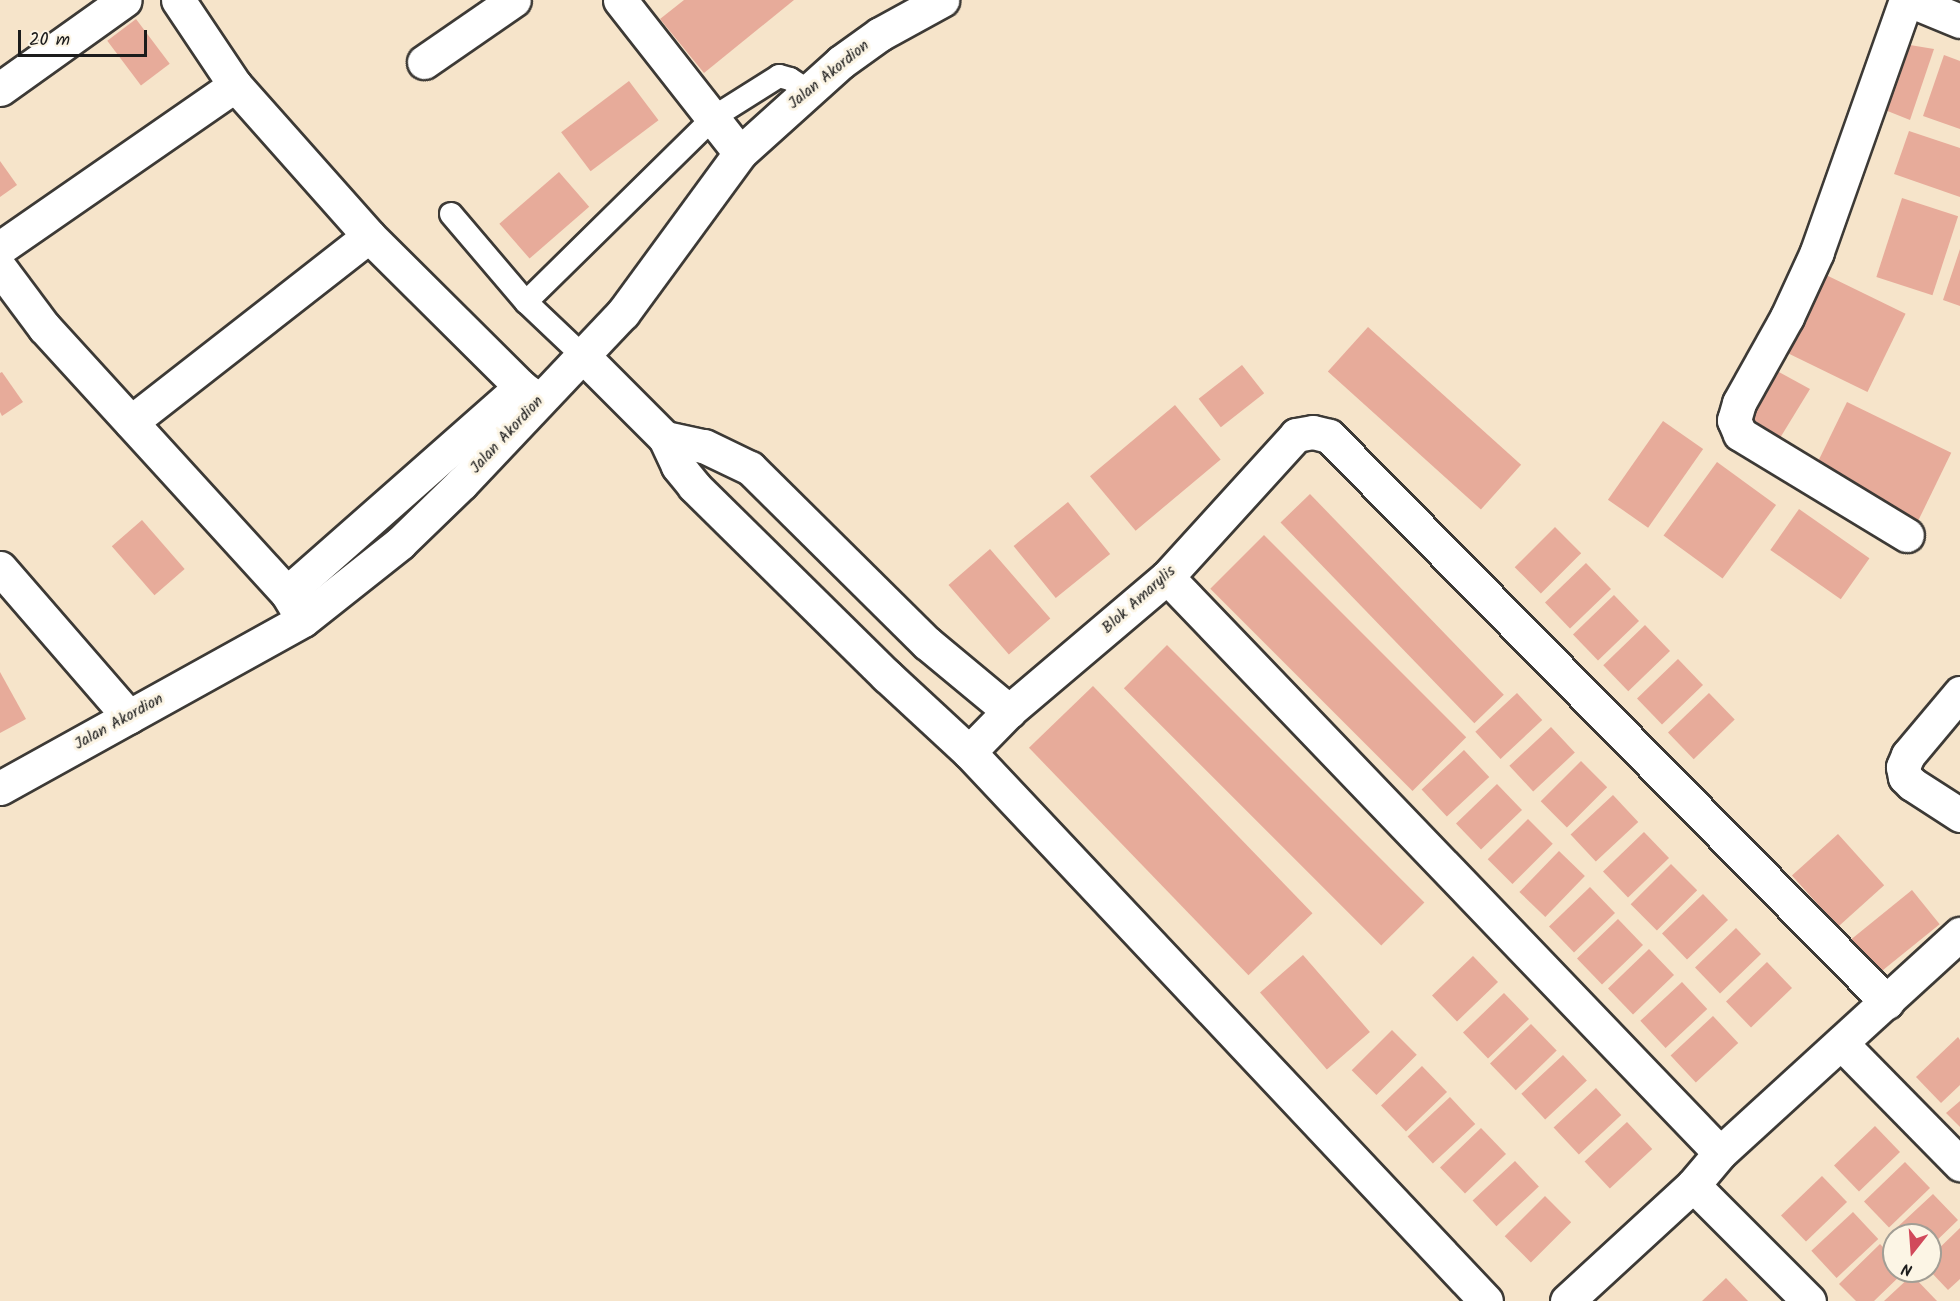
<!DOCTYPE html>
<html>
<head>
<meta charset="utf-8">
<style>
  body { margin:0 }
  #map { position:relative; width:1960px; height:1301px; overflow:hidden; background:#f6e4ca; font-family:Kalam,sans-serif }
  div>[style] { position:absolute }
  .building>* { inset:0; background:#e7ab9a; transform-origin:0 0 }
  .roads { filter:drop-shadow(2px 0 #3d3a36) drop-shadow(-2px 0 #3d3a36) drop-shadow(0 2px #3d3a36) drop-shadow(0 -2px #3d3a36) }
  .service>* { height:22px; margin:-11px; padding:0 11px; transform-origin:11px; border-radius:11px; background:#fff }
  .minor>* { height:33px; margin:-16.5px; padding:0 16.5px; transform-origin:16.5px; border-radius:16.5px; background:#fff }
  .tertiary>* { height:33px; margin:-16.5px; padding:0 16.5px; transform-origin:16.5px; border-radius:16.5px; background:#fff }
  span { translate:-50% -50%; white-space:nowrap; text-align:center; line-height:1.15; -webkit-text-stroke:6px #fcf5e5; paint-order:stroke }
  .street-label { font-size:16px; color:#1c1c1c }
  .north { position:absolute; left:1882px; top:1223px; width:60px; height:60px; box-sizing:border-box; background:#fcf5e5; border:2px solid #a29e95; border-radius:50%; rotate:197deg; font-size:16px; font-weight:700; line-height:24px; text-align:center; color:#1c1c1c }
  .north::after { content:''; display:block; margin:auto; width:21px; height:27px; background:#d1495b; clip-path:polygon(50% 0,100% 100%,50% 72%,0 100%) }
  .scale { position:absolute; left:18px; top:30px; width:129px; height:27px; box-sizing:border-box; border:3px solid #1c1c1c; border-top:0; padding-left:8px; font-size:18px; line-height:21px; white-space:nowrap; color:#1c1c1c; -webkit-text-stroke:4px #fcf5e5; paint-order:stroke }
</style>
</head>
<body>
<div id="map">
  <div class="building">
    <div style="clip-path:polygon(684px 0,794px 0,704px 73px,660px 19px)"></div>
    <div style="left:136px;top:19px;width:56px;height:36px;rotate:53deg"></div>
    <div style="clip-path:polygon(1898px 43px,1934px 49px,1910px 120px,1880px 108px)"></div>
    <div style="clip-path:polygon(1944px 55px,1960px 61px,1960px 129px,1923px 116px)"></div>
    <div style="left:629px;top:81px;width:49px;height:85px;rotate:53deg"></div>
    <div style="clip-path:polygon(1909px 131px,1960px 148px,1960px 197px,1894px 174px)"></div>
    <div style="clip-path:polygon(0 161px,17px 185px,0 197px)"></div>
    <div style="left:559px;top:172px;width:46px;height:79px;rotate:49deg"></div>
    <div style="left:1902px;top:198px;width:59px;height:83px;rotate:18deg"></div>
    <div style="clip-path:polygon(1960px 249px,1960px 306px,1943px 300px)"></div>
    <div style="left:1822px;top:273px;width:93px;height:87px;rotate:26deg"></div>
    <div style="left:1368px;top:327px;width:206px;height:60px;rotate:42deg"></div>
    <div style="left:1242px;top:365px;width:36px;height:55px;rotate:52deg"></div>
    <div style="clip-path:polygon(1766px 365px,1810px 389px,1780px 438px,1741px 411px)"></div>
    <div style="clip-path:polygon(2px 372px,23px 402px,2px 416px,0 412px,0 373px)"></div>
    <div style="left:1847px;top:402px;width:116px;height:80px;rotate:26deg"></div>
    <div style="left:1175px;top:405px;width:71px;height:111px;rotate:50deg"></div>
    <div style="left:1663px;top:421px;width:49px;height:96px;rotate:35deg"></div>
    <div style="left:1717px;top:462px;width:73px;height:91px;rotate:36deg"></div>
    <div style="left:1310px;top:494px;width:279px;height:41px;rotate:46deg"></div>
    <div style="left:1068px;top:502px;width:67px;height:70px;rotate:51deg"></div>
    <div style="left:1799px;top:509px;width:86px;height:50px;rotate:35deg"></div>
    <div style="left:142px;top:520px;width:65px;height:40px;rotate:49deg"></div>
    <div style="left:1555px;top:527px;width:37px;height:57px;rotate:45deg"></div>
    <div style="left:1264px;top:535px;width:286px;height:76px;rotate:45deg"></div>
    <div style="left:990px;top:549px;width:92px;height:55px;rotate:49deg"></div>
    <div style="left:1586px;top:563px;width:36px;height:57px;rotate:46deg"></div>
    <div style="left:1614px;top:595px;width:36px;height:57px;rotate:46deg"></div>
    <div style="left:1645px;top:625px;width:36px;height:58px;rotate:46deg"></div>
    <div style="left:1167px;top:645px;width:364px;height:61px;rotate:45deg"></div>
    <div style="left:1678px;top:659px;width:36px;height:57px;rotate:46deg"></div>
    <div style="clip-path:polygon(0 672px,26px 719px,0 733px)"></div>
    <div style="left:1093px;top:686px;width:316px;height:89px;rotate:46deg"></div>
    <div style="left:1517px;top:693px;width:37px;height:57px;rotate:47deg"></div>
    <div style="left:1709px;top:693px;width:37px;height:57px;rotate:46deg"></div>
    <div style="left:1551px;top:727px;width:35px;height:57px;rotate:47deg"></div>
    <div style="left:1464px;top:750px;width:37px;height:58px;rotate:47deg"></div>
    <div style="left:1581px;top:761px;width:37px;height:57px;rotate:45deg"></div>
    <div style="left:1497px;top:784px;width:36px;height:57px;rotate:46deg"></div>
    <div style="left:1613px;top:795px;width:37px;height:58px;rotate:47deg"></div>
    <div style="left:1528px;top:819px;width:35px;height:57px;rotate:45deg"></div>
    <div style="left:1644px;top:832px;width:36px;height:57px;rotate:46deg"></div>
    <div style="left:1838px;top:834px;width:69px;height:62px;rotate:48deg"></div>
    <div style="left:1559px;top:851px;width:36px;height:57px;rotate:44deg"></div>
    <div style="left:1671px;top:864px;width:37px;height:57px;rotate:45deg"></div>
    <div style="left:1590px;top:887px;width:36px;height:57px;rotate:46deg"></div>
    <div style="left:1912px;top:890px;width:44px;height:92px;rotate:51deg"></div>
    <div style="left:1703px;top:894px;width:36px;height:57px;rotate:46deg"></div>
    <div style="left:1618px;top:919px;width:36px;height:57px;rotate:46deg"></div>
    <div style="left:1736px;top:928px;width:36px;height:57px;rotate:46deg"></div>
    <div style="left:1649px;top:949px;width:36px;height:57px;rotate:46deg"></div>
    <div style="left:1303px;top:955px;width:102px;height:57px;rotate:49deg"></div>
    <div style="left:1473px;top:956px;width:36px;height:57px;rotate:46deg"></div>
    <div style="left:1767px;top:962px;width:36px;height:57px;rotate:46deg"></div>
    <div style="left:1682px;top:982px;width:37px;height:57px;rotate:47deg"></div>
    <div style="left:1504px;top:993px;width:36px;height:57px;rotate:46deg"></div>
    <div style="left:1713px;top:1016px;width:37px;height:58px;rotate:47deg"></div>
    <div style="left:1531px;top:1024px;width:37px;height:57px;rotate:46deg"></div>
    <div style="left:1392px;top:1030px;width:35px;height:57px;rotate:45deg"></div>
    <div style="clip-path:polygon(1958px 1037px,1960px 1040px,1960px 1085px,1941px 1103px,1916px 1077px)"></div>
    <div style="left:1563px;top:1055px;width:35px;height:57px;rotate:47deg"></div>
    <div style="left:1422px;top:1066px;width:36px;height:57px;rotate:46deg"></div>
    <div style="left:1596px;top:1088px;width:37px;height:58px;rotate:47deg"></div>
    <div style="left:1450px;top:1097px;width:37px;height:58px;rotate:47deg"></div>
    <div style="clip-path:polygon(1960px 1101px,1960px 1127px,1946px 1113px)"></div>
    <div style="left:1627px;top:1122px;width:37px;height:58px;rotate:47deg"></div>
    <div style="left:1875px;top:1126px;width:36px;height:57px;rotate:46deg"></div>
    <div style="left:1481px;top:1128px;width:36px;height:57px;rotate:46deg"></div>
    <div style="left:1515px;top:1161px;width:35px;height:58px;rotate:47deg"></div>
    <div style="left:1905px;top:1162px;width:36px;height:57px;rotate:46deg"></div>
    <div style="left:1822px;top:1176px;width:36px;height:57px;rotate:46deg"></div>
    <div style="clip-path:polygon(1933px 1194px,1958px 1220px,1930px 1247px,1930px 1235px,1893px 1235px,1891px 1233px)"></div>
    <div style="left:1545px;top:1196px;width:37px;height:57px;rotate:45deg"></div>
    <div style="left:1853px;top:1212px;width:37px;height:57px;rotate:47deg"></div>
    <div style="clip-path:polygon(1960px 1228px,1960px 1279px,1948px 1290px,1930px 1271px,1930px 1257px)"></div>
    <div style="clip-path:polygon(1880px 1244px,1894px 1258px,1894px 1271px,1905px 1271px,1874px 1301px,1856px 1301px,1839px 1284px)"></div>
    <div style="clip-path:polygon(1912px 1275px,1937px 1301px,1884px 1301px)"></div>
    <div style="clip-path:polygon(1726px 1278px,1748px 1301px,1702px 1301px)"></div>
  </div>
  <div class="roads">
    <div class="service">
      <div style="left:451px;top:214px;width:116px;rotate:49.6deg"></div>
      <div style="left:526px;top:302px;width:80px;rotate:43.5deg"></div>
      <div style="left:526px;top:302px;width:264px;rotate:-44.5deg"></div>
      <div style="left:714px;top:117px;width:77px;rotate:-32.2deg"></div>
      <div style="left:779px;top:76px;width:11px;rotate:15deg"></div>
      <div style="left:790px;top:79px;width:20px;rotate:33deg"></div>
    </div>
    <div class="minor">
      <div style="left:178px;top:0;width:102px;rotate:56.2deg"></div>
      <div style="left:235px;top:85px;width:202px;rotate:48.4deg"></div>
      <div style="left:369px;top:236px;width:214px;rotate:44.8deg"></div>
      <div style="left:521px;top:387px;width:22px;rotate:36deg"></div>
      <div style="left:620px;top:0;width:194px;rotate:51.9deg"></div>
      <div style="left:1906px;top:0;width:267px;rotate:109.5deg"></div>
      <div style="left:1817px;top:252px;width:72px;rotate:114.8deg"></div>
      <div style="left:1787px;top:317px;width:98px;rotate:119.2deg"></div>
      <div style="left:1739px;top:403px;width:18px;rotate:106deg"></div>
      <div style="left:1734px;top:420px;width:15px;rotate:67deg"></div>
      <div style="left:1740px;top:434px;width:195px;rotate:31.2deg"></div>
      <div style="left:1909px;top:0;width:55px;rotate:22.4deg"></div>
      <div style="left:424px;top:62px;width:109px;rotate:-34.6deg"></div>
      <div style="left:0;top:89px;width:153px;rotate:-35.5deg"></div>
      <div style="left:0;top:248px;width:286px;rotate:-34.7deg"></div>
      <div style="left:0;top:268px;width:74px;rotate:53.3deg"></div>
      <div style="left:44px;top:327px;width:360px;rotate:47.6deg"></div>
      <div style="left:287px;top:593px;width:31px;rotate:59deg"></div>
      <div style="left:584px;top:357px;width:115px;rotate:45deg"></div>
      <div style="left:665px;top:438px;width:31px;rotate:65deg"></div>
      <div style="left:678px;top:466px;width:26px;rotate:51deg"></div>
      <div style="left:694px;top:486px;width:271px;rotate:44.6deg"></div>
      <div style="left:887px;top:676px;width:112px;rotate:42.8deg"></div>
      <div style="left:969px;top:752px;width:754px;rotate:46.72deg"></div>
      <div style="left:131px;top:422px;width:302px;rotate:-38deg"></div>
      <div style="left:665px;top:438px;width:40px;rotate:12deg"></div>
      <div style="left:704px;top:446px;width:51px;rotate:25.6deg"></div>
      <div style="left:750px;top:468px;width:249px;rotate:44.7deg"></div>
      <div style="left:927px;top:643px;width:107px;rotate:39.7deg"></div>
      <div style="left:0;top:568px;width:197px;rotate:49.1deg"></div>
      <div style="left:1167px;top:577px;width:798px;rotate:46.17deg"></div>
      <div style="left:287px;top:593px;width:312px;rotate:-41.4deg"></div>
      <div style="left:1960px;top:693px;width:81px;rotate:130deg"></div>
      <div style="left:1908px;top:755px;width:13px;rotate:113deg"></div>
      <div style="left:1903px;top:767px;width:10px;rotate:79deg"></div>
      <div style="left:1905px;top:777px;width:10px;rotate:45deg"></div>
      <div style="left:1912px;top:784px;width:57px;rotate:32.9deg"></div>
      <div style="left:969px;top:752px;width:57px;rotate:-45.7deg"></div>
      <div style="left:1009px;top:711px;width:207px;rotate:-40.3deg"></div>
      <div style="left:1167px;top:577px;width:192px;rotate:-47.7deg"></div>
      <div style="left:1296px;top:435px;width:17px;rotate:-10deg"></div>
      <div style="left:1313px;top:432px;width:16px;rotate:14deg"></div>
      <div style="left:1329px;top:436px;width:795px;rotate:45.41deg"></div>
      <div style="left:1841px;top:1043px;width:170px;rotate:45.5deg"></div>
      <div style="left:1693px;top:1185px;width:164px;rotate:45deg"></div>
      <div style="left:1567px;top:1301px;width:171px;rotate:-42.6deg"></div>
      <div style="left:1693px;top:1185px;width:42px;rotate:-49.8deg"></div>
      <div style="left:1720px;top:1153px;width:325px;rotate:-42.4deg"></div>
    </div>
    <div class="tertiary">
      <div style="left:0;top:788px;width:346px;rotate:-29deg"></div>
      <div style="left:303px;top:620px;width:124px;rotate:-38.4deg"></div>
      <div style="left:400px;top:543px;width:86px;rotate:-44.1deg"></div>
      <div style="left:462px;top:483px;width:234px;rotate:-46.6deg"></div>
      <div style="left:623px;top:313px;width:198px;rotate:-53.8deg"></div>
      <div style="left:740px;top:153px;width:136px;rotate:-42deg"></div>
      <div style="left:841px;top:62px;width:48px;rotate:-35.7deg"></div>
      <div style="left:880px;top:34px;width:71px;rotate:-28.7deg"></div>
    </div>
  </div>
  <div class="street-label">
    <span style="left:829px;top:75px;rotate:-39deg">Jalan Akordion</span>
    <span style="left:507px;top:435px;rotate:-47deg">Jalan Akordion</span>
    <span style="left:1139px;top:600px;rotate:-42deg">Blok Amarylis</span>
    <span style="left:119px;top:722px;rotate:-29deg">Jalan Akordion</span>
  </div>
  <div class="north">N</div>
  <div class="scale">20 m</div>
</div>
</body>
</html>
